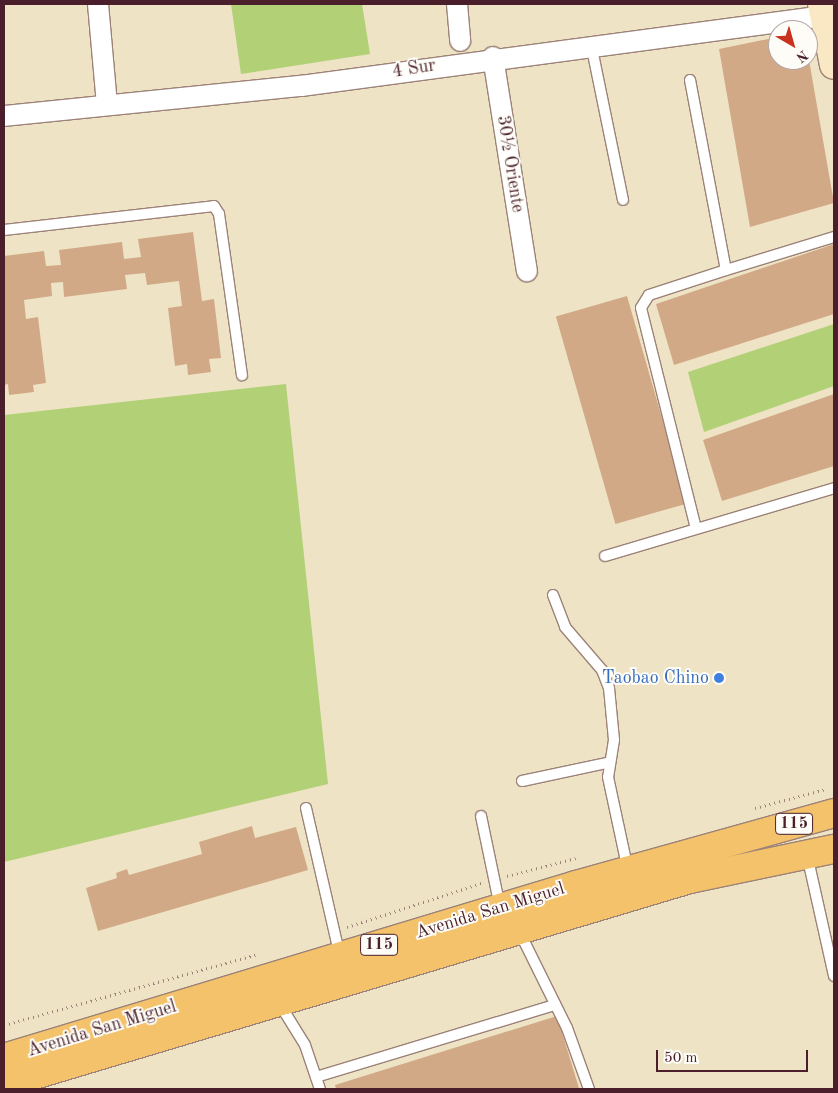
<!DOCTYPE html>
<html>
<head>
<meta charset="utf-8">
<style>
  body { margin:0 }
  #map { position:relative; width:838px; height:1093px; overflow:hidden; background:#eee4c5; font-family:"Old Standard TT",serif }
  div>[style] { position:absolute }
  .green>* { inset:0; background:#b2d076 }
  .building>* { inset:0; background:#d2a986; transform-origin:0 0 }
  .path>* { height:3px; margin-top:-1.5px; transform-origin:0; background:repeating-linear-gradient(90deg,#9c8278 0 1px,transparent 0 5px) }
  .roads { filter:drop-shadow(1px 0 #9c8278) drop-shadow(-1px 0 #9c8278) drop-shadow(0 1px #9c8278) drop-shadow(0 -1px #9c8278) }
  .service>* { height:10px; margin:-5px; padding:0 5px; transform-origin:5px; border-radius:5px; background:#fff }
  .minor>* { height:20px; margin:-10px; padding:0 10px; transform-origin:10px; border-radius:10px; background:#fff }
  .secondary>* { height:28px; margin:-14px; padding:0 14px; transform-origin:14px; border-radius:14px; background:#fae7c3 }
  .trunk>* { height:28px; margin:-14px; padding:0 14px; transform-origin:14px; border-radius:14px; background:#f3c26a }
  .dots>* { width:14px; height:14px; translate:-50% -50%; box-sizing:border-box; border:2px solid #fdfcf7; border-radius:50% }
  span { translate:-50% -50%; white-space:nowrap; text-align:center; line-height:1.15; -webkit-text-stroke:4px #fdfcf7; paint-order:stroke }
  .shield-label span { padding:1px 4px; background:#fdfcf7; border:1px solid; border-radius:4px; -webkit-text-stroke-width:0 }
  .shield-label { font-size:16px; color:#4a1f2b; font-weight:700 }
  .street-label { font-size:18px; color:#4a1f2b }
  .shop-label { font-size:18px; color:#366cbe }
  .right { translate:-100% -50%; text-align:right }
  .frame { position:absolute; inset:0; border:5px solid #4a1f2b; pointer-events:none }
  .north { position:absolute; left:768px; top:20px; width:50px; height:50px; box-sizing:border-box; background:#fdfcf7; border:1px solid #b5a4a5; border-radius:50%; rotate:142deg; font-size:14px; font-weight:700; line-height:20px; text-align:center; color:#4a1f2b }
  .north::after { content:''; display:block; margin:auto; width:18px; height:22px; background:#c8321e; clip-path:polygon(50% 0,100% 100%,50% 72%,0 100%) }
  .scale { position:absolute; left:656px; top:1050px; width:152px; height:22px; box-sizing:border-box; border:2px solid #4a1f2b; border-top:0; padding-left:6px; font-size:15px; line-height:18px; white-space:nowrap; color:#4a1f2b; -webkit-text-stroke:4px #fdfcf7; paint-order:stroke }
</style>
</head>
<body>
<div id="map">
  <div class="green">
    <div style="clip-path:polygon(231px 4px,362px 4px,370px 54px,241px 74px)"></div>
    <div style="clip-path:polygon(834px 324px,834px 386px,704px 432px,688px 372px)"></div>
    <div style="clip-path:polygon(286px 384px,328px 784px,4px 862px,4px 415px)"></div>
  </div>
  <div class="building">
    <div style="clip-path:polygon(778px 37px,778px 60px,809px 60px,834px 203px,750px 227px,719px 49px)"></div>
    <div style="clip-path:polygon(193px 232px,202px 301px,214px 299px,221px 358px,209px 359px,211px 372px,188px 375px,187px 364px,175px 366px,168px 308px,182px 306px,179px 281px,147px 285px,145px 273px,125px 275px,127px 289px,64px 297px,63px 282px,51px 283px,52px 296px,24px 300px,26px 319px,38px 317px,46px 383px,33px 385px,34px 392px,9px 395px,8px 384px,4px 385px,4px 256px,44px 251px,46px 266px,61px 265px,59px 250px,122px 242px,124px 259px,141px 257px,138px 239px)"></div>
    <div style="clip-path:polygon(834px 244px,834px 314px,674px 365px,656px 304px)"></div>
    <div style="left:627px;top:296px;width:216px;height:74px;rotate:74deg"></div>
    <div style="clip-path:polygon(834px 394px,834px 466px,722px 501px,703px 440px)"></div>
    <div style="clip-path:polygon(252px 826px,255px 838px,296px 827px,308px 870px,98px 931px,86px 888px,117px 878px,116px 873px,127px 869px,129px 875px,202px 854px,199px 842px)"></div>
    <div style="clip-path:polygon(557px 1016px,579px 1088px,336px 1089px,335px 1085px)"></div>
  </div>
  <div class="path">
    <div style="left:755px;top:808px;width:73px;rotate:-15deg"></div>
    <div style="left:507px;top:876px;width:71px;rotate:-14.6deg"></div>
    <div style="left:347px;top:927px;width:142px;rotate:-18.1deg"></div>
    <div style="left:4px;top:1025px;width:264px;rotate:-15.6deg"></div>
  </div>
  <div class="roads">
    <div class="service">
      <div style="left:592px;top:49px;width:154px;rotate:78.4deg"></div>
      <div style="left:690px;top:80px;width:193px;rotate:79.3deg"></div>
      <div style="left:726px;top:270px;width:81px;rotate:162deg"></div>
      <div style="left:649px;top:295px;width:15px;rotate:122deg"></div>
      <div style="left:641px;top:308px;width:227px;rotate:76deg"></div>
      <div style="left:4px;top:230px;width:211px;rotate:-6.5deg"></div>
      <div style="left:214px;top:206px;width:9px;rotate:58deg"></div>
      <div style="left:219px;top:214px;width:163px;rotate:81.9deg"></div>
      <div style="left:726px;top:270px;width:113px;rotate:-17deg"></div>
      <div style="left:605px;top:556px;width:239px;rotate:-16.5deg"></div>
      <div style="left:553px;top:595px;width:34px;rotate:69deg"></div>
      <div style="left:565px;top:627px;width:57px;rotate:49.3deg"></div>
      <div style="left:602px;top:670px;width:19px;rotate:69deg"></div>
      <div style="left:609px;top:688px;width:52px;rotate:84.5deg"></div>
      <div style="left:614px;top:740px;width:37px;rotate:99deg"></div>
      <div style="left:608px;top:777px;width:95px;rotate:77.9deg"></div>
      <div style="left:522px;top:781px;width:87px;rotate:-12deg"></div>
      <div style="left:306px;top:808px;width:152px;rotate:77.1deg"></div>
      <div style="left:481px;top:816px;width:93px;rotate:78.2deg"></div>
      <div style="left:807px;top:855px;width:124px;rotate:77.4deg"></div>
      <div style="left:519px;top:931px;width:108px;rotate:63.7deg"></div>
      <div style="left:567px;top:1028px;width:65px;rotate:70.2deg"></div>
      <div style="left:279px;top:1003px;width:49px;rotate:58.2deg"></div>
      <div style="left:305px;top:1045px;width:46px;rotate:71.2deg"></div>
      <div style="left:316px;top:1077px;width:250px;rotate:-16.8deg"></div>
    </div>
    <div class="minor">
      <div style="left:98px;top:4px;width:101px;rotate:84.9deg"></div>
      <div style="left:457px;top:4px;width:37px;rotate:85deg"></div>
      <div style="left:493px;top:57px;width:217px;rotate:81deg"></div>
      <div style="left:4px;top:116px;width:299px;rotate:-5.8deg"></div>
      <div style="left:301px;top:86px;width:528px;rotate:-7.62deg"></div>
    </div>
    <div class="secondary">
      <div style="left:822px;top:4px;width:62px;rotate:78.9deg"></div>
    </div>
    <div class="trunk">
      <div style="left:4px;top:1058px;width:598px;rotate:-16.83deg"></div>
      <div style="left:576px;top:885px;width:268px;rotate:-15.6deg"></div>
      <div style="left:4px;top:1084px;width:716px;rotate:-16.64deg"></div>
      <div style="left:690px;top:879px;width:147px;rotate:-11.8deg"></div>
    </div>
  </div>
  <div class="dots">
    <div style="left:719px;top:678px;background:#3f7fe0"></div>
  </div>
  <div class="shield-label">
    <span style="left:794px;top:824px">115</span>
    <span style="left:379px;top:945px">115</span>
  </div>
  <div class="street-label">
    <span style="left:414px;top:69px;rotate:-9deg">4 Sur</span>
    <span style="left:510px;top:164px;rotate:81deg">30½ Oriente</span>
    <span style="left:490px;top:911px;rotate:-17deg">Avenida San Miguel</span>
    <span style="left:102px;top:1029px;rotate:-17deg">Avenida San Miguel</span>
  </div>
  <div class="shop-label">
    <span class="right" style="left:709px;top:678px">Taobao Chino</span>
  </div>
  <div class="frame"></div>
  <div class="north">N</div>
  <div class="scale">50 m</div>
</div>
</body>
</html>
